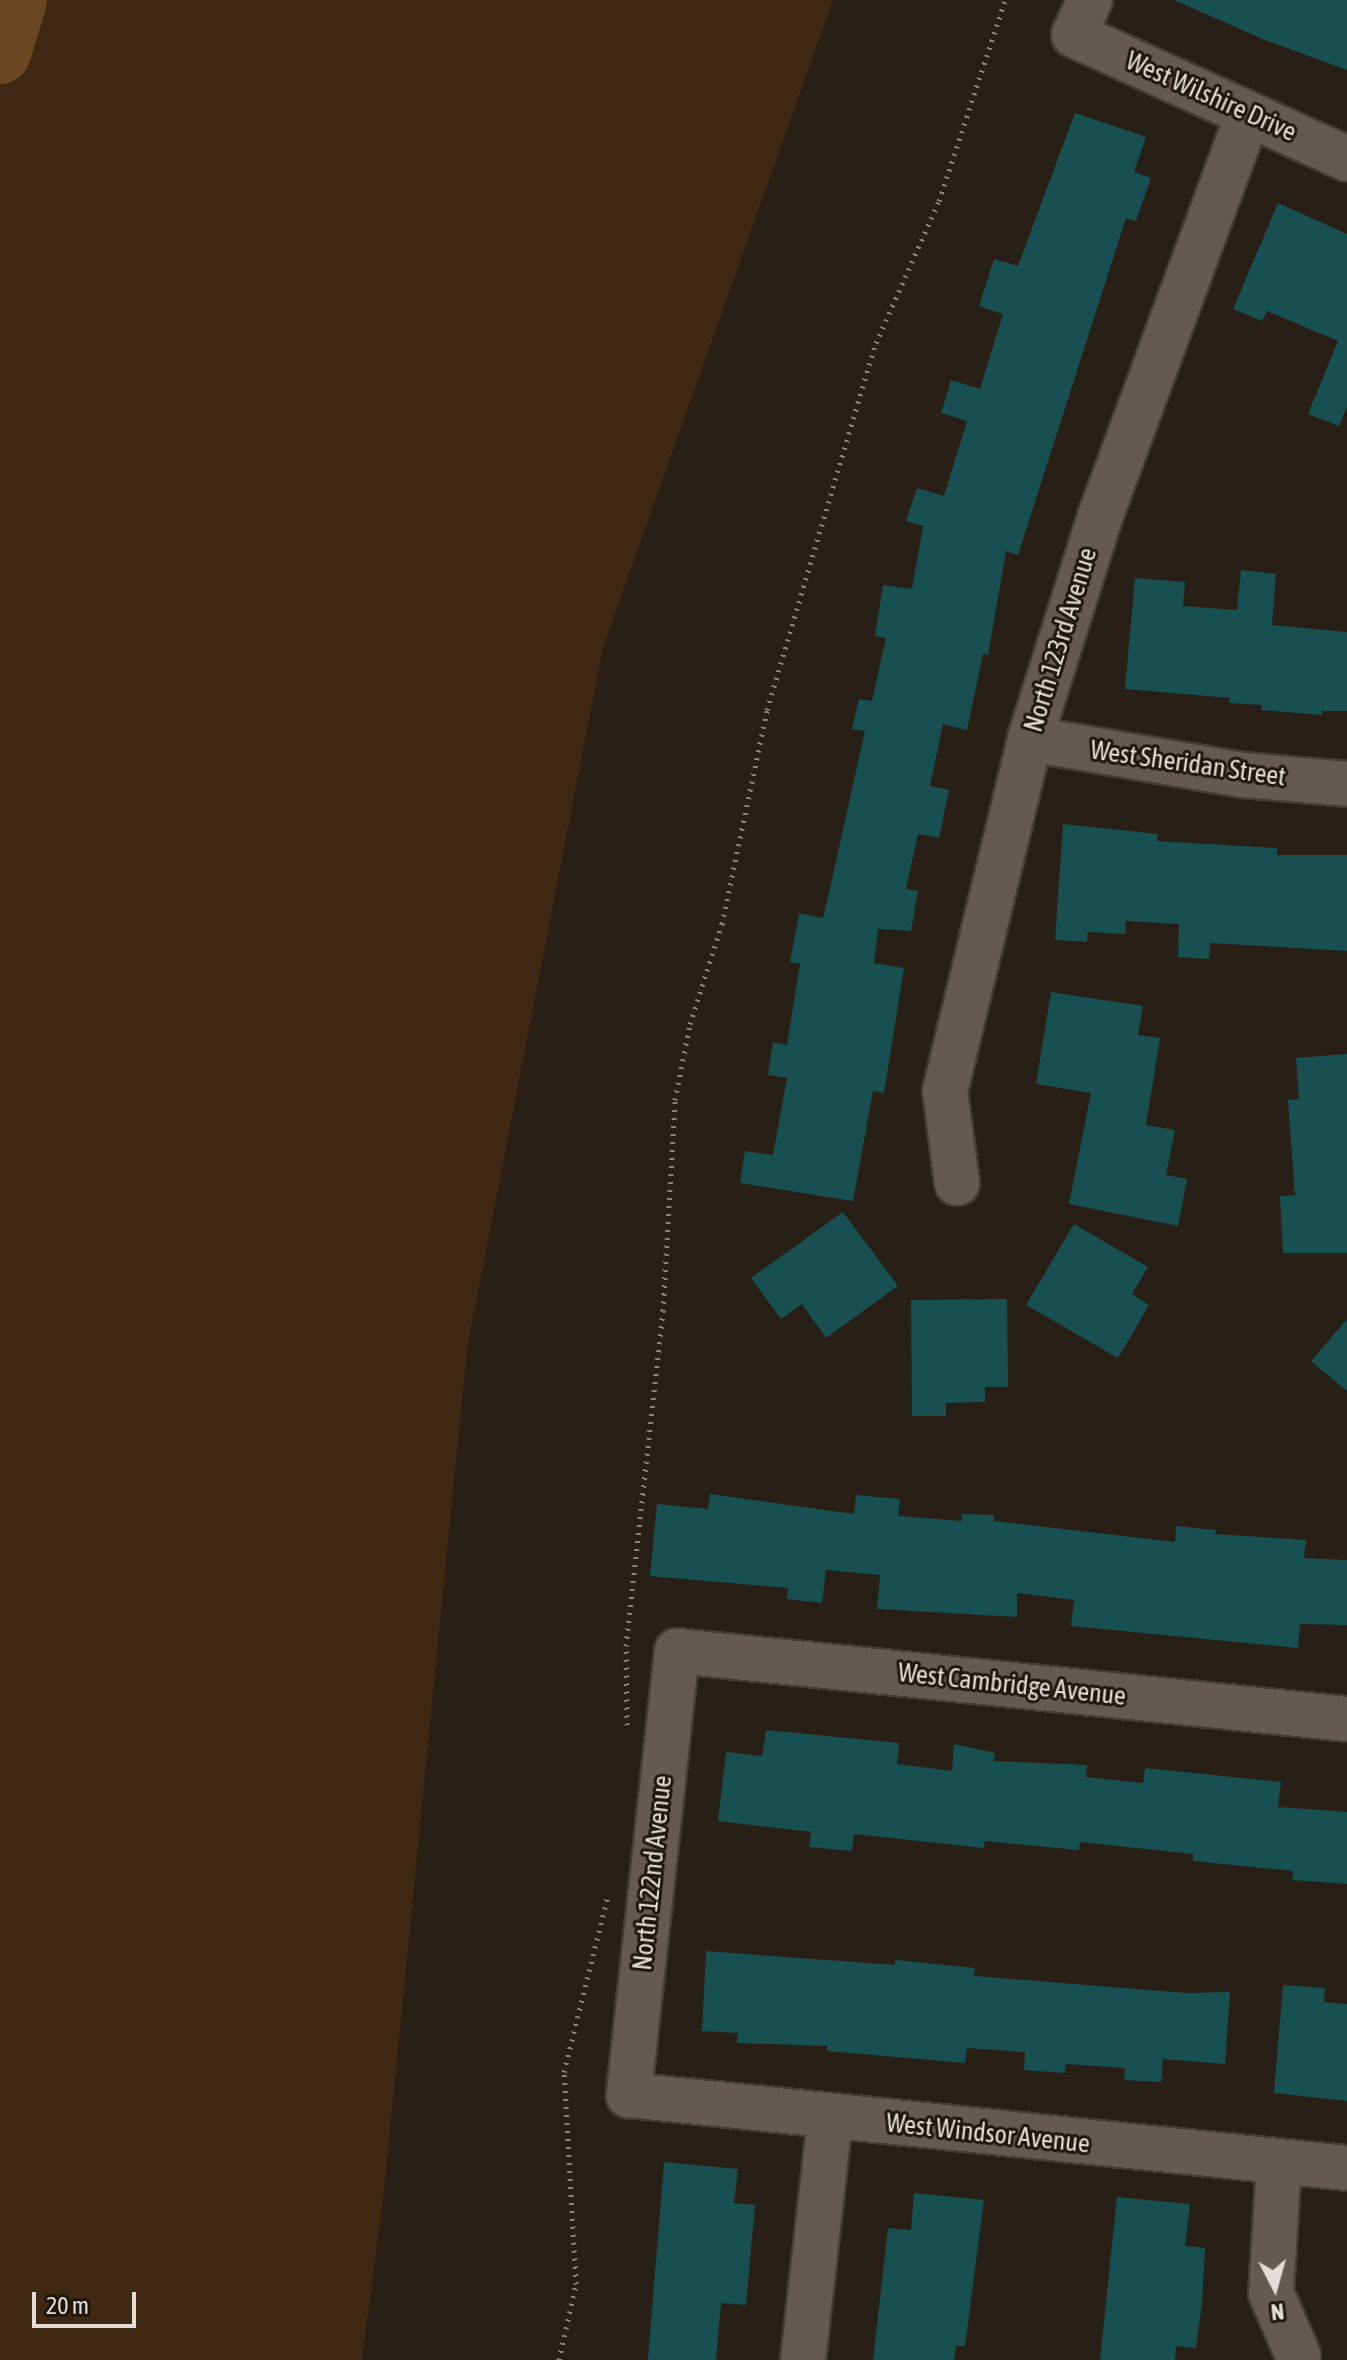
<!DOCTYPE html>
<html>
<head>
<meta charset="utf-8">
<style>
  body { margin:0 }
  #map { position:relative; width:1347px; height:2360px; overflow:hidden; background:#281f17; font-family:"Asap Condensed",sans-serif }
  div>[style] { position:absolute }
  .green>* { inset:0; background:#402913 }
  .river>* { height:62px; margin:-31px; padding:0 31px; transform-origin:31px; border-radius:31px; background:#6c4723 }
  .building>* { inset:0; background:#185051 }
  .path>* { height:5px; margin-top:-2.5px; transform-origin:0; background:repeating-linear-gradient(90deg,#8b847d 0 2px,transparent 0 8px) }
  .roads { filter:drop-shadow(2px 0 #443c36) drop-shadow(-2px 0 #443c36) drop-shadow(0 2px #443c36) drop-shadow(0 -2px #443c36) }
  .minor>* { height:44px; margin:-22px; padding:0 22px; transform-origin:22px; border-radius:22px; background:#655a51 }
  span { translate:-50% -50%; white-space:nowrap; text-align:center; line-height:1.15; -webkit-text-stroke:6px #1f160e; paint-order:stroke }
  .street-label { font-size:26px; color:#e4ddd8 }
  .north { position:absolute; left:1235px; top:2248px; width:80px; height:80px; -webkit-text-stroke:6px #1f160e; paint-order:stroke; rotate:174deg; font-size:22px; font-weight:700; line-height:32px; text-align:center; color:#e4ddd8 }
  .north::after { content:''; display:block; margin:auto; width:28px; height:36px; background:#e4ddd8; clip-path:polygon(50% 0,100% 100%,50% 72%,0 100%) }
  .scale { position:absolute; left:32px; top:2292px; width:104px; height:36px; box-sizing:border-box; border:4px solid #e4ddd8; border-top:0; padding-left:10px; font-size:24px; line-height:28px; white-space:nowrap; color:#e4ddd8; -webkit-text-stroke:6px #1f160e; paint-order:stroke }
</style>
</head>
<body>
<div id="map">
  <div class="green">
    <div style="clip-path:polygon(0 0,833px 0,603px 647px,467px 1349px,384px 2191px,362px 2360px,0 2360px)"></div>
  </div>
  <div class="river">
    <div style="left:0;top:53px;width:55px;rotate:-73.2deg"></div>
  </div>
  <div class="building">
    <div style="clip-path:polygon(1174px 0,1347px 0,1347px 70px,1265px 40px)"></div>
    <div style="clip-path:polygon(1075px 113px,1146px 137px,1134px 172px,1151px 178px,1136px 221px,1126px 218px,1018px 555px,1006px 551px,988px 655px,983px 654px,967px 730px,943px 724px,930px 786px,949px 790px,939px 838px,918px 834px,906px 889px,918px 891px,911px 931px,878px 929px,874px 963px,904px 968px,884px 1093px,873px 1091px,853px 1201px,740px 1183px,745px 1151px,773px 1155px,787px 1078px,768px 1075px,773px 1042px,787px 1045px,800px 964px,790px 962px,799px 913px,823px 918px,833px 875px,865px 731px,852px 729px,859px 699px,872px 701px,886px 638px,875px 636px,883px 585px,912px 589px,923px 526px,906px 521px,917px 488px,944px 496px,967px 421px,941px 413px,951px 380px,980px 389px,1003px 314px,979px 306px,994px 259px,1018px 266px)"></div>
    <div style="clip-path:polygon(1278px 203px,1347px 234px,1347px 407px,1339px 426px,1308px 414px,1338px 341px,1267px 311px,1262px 321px,1233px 309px)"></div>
    <div style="clip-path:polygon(1241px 570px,1276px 574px,1272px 625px,1347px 632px,1347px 711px,1322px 711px,1322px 715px,1261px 710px,1262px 705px,1229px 703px,1230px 698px,1125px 689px,1135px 578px,1185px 582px,1183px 606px,1237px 610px)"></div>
    <div style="clip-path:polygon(1063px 824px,1158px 834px,1157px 841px,1277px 848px,1277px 855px,1347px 855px,1347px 951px,1210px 943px,1209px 959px,1178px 957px,1179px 924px,1126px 921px,1125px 934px,1088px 932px,1087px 942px,1055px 940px)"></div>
    <div style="clip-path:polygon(1051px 992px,1143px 1006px,1138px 1035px,1160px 1038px,1146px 1125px,1175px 1130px,1166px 1175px,1187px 1179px,1178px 1226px,1069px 1204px,1091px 1093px,1036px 1084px)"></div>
    <div style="clip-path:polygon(1347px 1054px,1347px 1253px,1283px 1253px,1280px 1196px,1295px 1195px,1288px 1100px,1299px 1099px,1296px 1058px)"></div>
    <div style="clip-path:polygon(843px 1212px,898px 1286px,826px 1338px,802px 1304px,781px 1319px,751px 1278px)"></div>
    <div style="clip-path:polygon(1074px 1224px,1148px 1267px,1132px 1294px,1149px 1305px,1118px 1358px,1026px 1305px)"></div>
    <div style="clip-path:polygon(1007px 1299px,1008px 1387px,985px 1387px,985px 1402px,946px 1403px,946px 1416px,912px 1416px,911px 1300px)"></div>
    <div style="clip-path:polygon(1347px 1319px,1347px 1391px,1311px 1361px)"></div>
    <div style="clip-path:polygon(710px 1494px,854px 1514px,856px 1495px,900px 1499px,898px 1516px,962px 1521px,962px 1514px,994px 1515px,994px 1521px,1175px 1542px,1176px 1526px,1216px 1530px,1215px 1534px,1306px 1540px,1304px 1558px,1347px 1560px,1347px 1625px,1300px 1624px,1298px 1648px,1071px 1626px,1074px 1600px,1017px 1593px,1017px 1617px,877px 1609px,880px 1575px,826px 1570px,822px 1603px,787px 1599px,788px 1588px,650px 1576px,657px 1504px,708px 1509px)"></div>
    <div style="clip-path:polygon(766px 1730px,899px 1743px,897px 1764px,952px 1771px,954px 1744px,995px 1753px,994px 1761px,1087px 1765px,1086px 1777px,1143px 1783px,1145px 1768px,1281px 1782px,1278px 1807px,1347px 1812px,1347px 1884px,1292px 1880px,1293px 1871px,1193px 1861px,1193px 1854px,1080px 1842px,1079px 1850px,985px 1841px,984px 1848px,854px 1834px,852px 1851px,809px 1847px,811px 1832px,718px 1821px,726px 1752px,762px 1756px)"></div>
    <div style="clip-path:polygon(706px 1951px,895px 1965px,895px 1960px,975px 1968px,974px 1976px,1186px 1993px,1230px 1992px,1225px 2064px,1163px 2059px,1161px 2082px,1124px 2080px,1125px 2068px,1066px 2064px,1065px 2073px,1024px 2070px,1025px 2052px,967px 2048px,965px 2063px,827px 2051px,827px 2046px,737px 2043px,738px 2033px,702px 2031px)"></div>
    <div style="clip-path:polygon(1283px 1985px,1325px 1988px,1324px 2002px,1347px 2004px,1347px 2101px,1274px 2093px)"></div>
    <div style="clip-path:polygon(664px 2162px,738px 2169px,734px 2203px,755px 2205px,746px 2305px,721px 2303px,716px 2360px,648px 2360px)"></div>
    <div style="clip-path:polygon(914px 2193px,984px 2200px,965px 2346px,956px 2346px,954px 2360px,873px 2360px,888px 2228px,911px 2230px)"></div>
    <div style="clip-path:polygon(1117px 2197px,1190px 2204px,1185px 2246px,1205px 2248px,1202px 2303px,1196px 2348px,1176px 2346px,1175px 2360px,1100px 2360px)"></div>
  </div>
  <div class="path">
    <div style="left:627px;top:1725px;width:79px;rotate:-90.7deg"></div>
    <div style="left:626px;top:1646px;width:337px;rotate:-83.7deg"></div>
    <div style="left:663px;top:1311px;width:211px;rotate:-86.7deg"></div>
    <div style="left:675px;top:1100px;width:77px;rotate:-78.8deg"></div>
    <div style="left:690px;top:1024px;width:105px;rotate:-72.3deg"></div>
    <div style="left:722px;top:924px;width:219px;rotate:-78.1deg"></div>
    <div style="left:767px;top:710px;width:383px;rotate:-73.5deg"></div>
    <div style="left:876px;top:343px;width:155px;rotate:-66.1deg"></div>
    <div style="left:939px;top:201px;width:212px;rotate:-71.8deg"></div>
    <div style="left:559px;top:2360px;width:78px;rotate:-77.4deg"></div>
    <div style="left:576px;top:2284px;width:212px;rotate:-93.2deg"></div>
    <div style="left:564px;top:2072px;width:181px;rotate:-76deg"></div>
  </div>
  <div class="roads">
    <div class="minor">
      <div style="left:1090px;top:0;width:38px;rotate:115deg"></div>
      <div style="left:1074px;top:35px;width:300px;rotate:24.4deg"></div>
      <div style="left:1030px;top:739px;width:216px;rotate:9.6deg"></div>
      <div style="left:1243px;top:775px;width:104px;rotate:4.9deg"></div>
      <div style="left:957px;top:1183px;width:93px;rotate:-97.4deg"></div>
      <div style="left:945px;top:1091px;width:362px;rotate:-76.4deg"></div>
      <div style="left:1030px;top:739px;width:233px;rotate:-72.5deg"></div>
      <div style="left:1100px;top:517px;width:429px;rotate:-69.8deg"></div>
      <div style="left:1347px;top:1719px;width:673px;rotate:-174.2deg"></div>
      <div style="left:677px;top:1651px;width:447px;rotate:96.2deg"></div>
      <div style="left:629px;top:2095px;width:722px;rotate:5.81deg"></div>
      <div style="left:1279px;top:2163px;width:130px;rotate:93.5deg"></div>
      <div style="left:1271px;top:2293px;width:68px;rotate:66.5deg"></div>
      <div style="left:803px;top:2360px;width:244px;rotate:-83.6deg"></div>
    </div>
  </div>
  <div class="street-label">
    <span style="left:1211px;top:97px;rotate:24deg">West Wilshire Drive</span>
    <span style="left:1061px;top:640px;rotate:-73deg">North 123rd Avenue</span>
    <span style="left:1188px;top:764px;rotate:8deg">West Sheridan Street</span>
    <span style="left:1012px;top:1685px;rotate:6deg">West Cambridge Avenue</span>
    <span style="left:653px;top:1873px;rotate:-84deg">North 122nd Avenue</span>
    <span style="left:988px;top:2134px;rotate:6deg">West Windsor Avenue</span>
  </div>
  <div class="north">N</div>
  <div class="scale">20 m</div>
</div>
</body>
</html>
